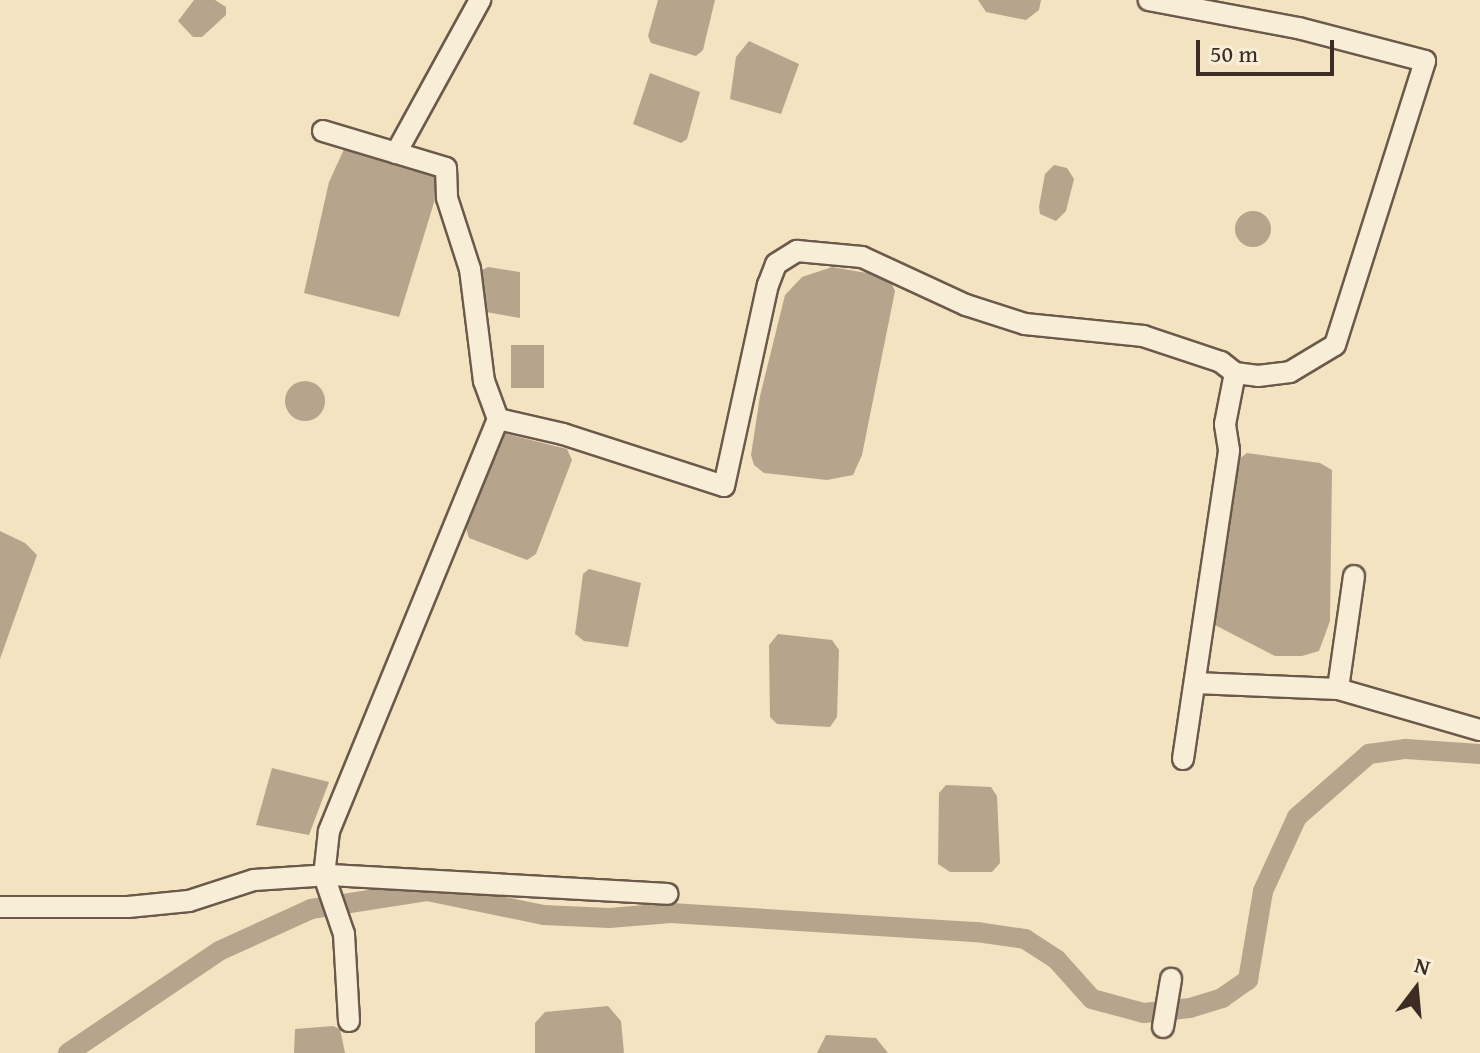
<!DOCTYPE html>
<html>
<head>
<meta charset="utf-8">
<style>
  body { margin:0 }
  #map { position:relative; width:1480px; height:1053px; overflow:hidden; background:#f4e3c1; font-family:"Gentium Book Plus",serif }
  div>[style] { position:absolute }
  .water>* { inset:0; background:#b6a58c; transform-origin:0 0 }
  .round { border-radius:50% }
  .canal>* { height:20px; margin:-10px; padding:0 10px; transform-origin:10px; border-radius:10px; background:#b6a58c }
  .roads { filter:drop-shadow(2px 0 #6b5a4b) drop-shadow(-2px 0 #6b5a4b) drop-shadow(0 2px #6b5a4b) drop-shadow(0 -2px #6b5a4b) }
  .minor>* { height:20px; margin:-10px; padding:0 10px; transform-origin:10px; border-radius:10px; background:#f8edd7 }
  span { translate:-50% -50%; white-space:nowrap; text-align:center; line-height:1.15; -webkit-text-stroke:7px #f8edd7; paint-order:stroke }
  .north { position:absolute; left:1376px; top:949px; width:80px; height:80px; -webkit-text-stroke:6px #f8edd7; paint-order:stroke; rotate:16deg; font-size:22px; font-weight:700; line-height:32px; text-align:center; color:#3d2c24 }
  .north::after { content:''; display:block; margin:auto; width:28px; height:36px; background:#3d2c24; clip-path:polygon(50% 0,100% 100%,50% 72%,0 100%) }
  .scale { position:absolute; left:1196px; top:40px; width:138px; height:36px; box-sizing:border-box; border:4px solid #3d2c24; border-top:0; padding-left:10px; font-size:24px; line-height:28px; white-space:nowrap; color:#3d2c24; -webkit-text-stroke:6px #f8edd7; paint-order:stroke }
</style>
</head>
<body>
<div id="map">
  <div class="water">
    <div style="clip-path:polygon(194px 0,215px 0,226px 7px,226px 15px,202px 37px,193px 37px,178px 21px)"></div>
    <div style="clip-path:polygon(658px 0,715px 0,703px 50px,696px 56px,651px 43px,648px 36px)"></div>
    <div style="clip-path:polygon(978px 0,1041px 0,1039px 10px,1026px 20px,986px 12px)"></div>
    <div style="clip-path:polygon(749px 41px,799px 64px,781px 114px,730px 99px,736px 57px)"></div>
    <div style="clip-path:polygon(650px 73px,700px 92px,687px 139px,681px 143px,633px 124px)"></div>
    <div style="clip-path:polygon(345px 147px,437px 177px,440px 183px,399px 317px,304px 293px,329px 182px)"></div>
    <div style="clip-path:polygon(1054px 165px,1067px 168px,1074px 179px,1066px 211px,1056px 221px,1040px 214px,1039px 207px,1045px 174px)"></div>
    <div class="round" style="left:1235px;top:211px;width:36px;height:36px"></div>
    <div style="clip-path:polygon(488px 267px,520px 272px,520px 318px,486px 312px,482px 270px)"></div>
    <div style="clip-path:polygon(832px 267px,867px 273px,891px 282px,895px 291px,862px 455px,853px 475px,827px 480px,764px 473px,754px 465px,751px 455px,760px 396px,785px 295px,802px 277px)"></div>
    <div style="left:511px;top:345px;width:33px;height:43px"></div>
    <div class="round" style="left:285px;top:381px;width:40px;height:40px"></div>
    <div style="clip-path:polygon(503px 433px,567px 449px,572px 460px,536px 554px,527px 560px,469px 538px,466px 528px)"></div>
    <div style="clip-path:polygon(1247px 453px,1320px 463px,1332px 470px,1330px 621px,1319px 651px,1302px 656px,1275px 656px,1211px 623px,1235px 462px)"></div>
    <div style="clip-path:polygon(0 531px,25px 543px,37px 555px,0 659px)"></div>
    <div style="clip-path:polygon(589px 569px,641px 583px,628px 647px,584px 641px,575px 634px,583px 574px)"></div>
    <div style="clip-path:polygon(778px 634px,832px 640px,839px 650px,837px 717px,830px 727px,777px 724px,770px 717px,769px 645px)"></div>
    <div style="clip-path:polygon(272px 768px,329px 782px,309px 835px,256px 825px)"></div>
    <div style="clip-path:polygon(946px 785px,991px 787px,997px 796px,1000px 863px,992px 872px,950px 872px,938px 864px,939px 793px)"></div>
    <div style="clip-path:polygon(608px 1006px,621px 1021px,624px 1053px,535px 1053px,535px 1023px,545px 1012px)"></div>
    <div style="clip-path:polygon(333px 1026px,340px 1029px,345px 1053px,294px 1053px,295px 1029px)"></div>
    <div style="clip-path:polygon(826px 1035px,876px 1038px,888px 1053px,817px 1053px)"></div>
  </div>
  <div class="canal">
    <div style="left:68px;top:1053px;width:182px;rotate:-34deg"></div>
    <div style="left:219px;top:951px;width:101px;rotate:-24.5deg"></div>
    <div style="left:311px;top:909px;width:117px;rotate:-8.8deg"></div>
    <div style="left:427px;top:891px;width:119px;rotate:11.6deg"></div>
    <div style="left:544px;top:915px;width:65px;rotate:2.6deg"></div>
    <div style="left:609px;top:918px;width:62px;rotate:-4.6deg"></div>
    <div style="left:671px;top:913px;width:307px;rotate:3.6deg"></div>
    <div style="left:977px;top:932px;width:49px;rotate:8.3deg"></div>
    <div style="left:1025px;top:939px;width:38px;rotate:33deg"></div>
    <div style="left:1057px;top:960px;width:52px;rotate:48.1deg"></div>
    <div style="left:1092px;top:999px;width:54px;rotate:15.1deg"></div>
    <div style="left:1144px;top:1013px;width:46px;rotate:-6.2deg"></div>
    <div style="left:1190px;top:1008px;width:34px;rotate:-17deg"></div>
    <div style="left:1222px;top:998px;width:32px;rotate:-35deg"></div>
    <div style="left:1248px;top:980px;width:90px;rotate:-80.4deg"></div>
    <div style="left:1263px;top:891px;width:81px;rotate:-65.3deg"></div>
    <div style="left:1297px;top:817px;width:96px;rotate:-41.2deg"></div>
    <div style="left:1369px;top:754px;width:37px;rotate:-8deg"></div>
    <div style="left:1406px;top:749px;width:74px;rotate:3.9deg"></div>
  </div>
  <div class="roads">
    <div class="minor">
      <div style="left:323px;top:131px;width:128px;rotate:16.7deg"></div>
      <div style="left:446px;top:168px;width:30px;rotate:88deg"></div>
      <div style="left:447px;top:198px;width:75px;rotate:72.1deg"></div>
      <div style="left:470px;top:269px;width:113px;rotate:82.9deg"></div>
      <div style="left:484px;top:381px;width:40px;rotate:69.8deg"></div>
      <div style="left:396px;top:153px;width:175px;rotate:-61.2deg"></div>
      <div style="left:1354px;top:576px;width:114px;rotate:98.1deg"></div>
      <div style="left:1338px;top:689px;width:148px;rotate:16.1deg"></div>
      <div style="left:1195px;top:683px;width:143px;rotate:2.4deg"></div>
      <div style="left:1183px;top:759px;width:312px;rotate:-81.5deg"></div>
      <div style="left:1229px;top:450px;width:26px;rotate:-99deg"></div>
      <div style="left:1225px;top:424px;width:52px;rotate:-78.9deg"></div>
      <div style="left:0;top:907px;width:128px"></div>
      <div style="left:128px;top:907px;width:61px;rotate:-5.6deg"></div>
      <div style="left:189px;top:901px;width:68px;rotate:-17.9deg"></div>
      <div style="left:254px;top:880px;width:76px;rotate:-3.8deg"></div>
      <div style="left:330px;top:875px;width:338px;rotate:3.2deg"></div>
      <div style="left:349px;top:1021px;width:87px;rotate:-93.3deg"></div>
      <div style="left:344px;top:934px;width:61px;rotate:-109deg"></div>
      <div style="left:324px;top:876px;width:45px;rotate:-83.7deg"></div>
      <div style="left:329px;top:831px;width:445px;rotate:-67.7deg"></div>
      <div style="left:498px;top:419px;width:67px;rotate:13deg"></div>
      <div style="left:563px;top:434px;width:169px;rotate:17.9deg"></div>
      <div style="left:724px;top:486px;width:206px;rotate:-77.7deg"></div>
      <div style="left:768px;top:285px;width:22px;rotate:-69deg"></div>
      <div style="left:776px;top:264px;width:25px;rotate:-32deg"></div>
      <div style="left:797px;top:251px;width:65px;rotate:5.3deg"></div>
      <div style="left:862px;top:257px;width:115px;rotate:24.8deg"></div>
      <div style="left:966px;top:305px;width:62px;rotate:17.9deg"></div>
      <div style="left:1025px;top:324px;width:119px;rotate:5.8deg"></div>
      <div style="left:1143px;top:336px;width:82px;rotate:18.4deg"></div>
      <div style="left:1221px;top:362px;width:18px;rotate:38deg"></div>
      <div style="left:1235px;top:373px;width:23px;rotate:7deg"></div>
      <div style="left:1258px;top:376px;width:32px;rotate:-7deg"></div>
      <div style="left:1290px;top:372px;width:52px;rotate:-31deg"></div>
      <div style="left:1335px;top:345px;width:298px;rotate:-72.4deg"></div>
      <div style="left:1425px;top:61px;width:131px;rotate:-165.4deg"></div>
      <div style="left:1298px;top:28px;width:152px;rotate:-169.4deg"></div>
      <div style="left:1163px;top:1027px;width:49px;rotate:-80.5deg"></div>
    </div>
  </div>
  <div class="north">N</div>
  <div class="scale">50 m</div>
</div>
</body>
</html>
